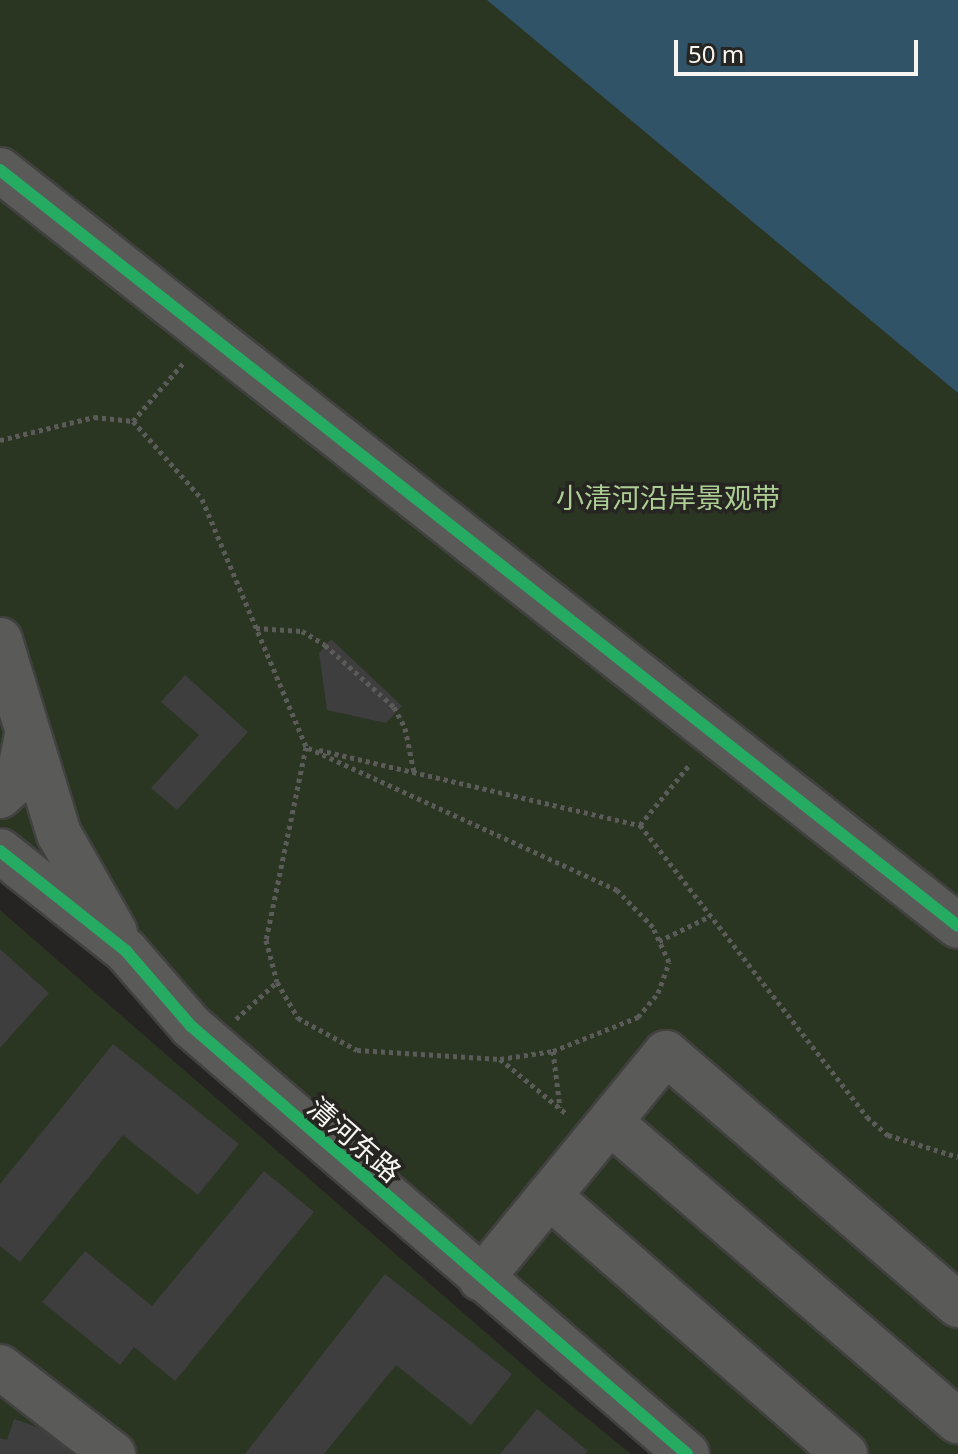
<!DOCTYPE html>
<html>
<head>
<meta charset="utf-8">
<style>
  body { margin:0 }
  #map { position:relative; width:958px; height:1454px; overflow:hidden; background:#252422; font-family:"Noto Sans","Noto Sans SC",sans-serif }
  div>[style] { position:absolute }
  .green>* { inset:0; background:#2a3522 }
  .water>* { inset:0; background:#315367 }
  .building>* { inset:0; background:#3e3e3e }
  .path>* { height:5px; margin-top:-2.5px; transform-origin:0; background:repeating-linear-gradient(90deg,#5b5b5a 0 4px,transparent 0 8px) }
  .roads { filter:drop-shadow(2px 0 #414140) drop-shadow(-2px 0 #414140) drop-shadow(0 2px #414140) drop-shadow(0 -2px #414140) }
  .minor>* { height:44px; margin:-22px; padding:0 22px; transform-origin:22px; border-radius:22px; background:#5a5a59 }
  .cycleway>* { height:12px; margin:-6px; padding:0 6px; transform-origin:6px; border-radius:6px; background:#26ab63 }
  span { translate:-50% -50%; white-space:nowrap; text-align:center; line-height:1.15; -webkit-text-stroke:7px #262521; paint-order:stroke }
  .park-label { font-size:28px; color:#acce95 }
  .street-label { font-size:28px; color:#f6f5f2 }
  .scale { position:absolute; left:674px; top:40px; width:244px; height:36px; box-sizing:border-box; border:4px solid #f6f5f2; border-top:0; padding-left:10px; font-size:24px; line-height:28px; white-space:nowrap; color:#f6f5f2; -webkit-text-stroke:6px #262521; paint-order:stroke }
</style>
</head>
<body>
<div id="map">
  <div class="green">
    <div style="clip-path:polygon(0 0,491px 0,958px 392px,958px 1454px,687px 1454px,0 851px)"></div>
    <div style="clip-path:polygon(0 910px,544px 1383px,631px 1454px,0 1454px)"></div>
  </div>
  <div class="water">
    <div style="clip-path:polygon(487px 0,958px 0,958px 393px)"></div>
  </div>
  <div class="building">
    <div style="clip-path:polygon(331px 639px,402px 706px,386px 723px,327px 710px,319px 653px)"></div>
    <div style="clip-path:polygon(185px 675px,248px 732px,177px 810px,151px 788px,199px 735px,161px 702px)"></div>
    <div style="clip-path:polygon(0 949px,49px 993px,0 1048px)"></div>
    <div style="clip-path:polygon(113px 1044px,239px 1144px,198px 1195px,123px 1135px,20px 1262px,0 1246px,0 1184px)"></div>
    <div style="clip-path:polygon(264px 1171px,314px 1212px,175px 1381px,134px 1347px,120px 1365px,42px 1302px,85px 1251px,152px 1306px)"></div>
    <div style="clip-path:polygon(385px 1274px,512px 1374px,471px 1425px,396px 1365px,324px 1454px,245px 1454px)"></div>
    <div style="clip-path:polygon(537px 1409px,588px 1451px,585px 1454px,500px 1454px)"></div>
    <div style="clip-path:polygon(14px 1419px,76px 1441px,71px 1454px,0 1454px,0 1438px,7px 1440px)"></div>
  </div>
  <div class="path">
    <div style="left:133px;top:421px;width:104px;rotate:48.5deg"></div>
    <div style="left:202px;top:499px;width:269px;rotate:67.2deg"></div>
    <div style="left:306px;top:747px;width:197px;rotate:101.7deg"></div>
    <div style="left:266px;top:940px;width:43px;rotate:75.3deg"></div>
    <div style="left:277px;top:982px;width:42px;rotate:59.7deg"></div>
    <div style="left:298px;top:1018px;width:67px;rotate:28.5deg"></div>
    <div style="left:357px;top:1050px;width:143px;rotate:3.6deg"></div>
    <div style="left:500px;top:1059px;width:54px;rotate:-8.6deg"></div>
    <div style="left:553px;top:1051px;width:92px;rotate:-21.8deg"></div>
    <div style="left:638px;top:1017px;width:31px;rotate:-50deg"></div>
    <div style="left:658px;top:993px;width:33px;rotate:-70deg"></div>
    <div style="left:669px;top:962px;width:38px;rotate:-115deg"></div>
    <div style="left:653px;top:927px;width:52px;rotate:-134.2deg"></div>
    <div style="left:617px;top:890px;width:342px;rotate:-155.3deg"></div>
    <div style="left:0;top:440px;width:97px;rotate:-13.7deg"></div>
    <div style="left:94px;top:417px;width:39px;rotate:6deg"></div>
    <div style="left:133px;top:421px;width:79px;rotate:-49.1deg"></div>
    <div style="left:256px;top:628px;width:46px;rotate:3.7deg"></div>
    <div style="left:302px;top:631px;width:27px;rotate:31deg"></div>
    <div style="left:325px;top:645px;width:93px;rotate:41.9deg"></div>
    <div style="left:394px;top:707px;width:24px;rotate:62deg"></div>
    <div style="left:405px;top:728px;width:45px;rotate:78.4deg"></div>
    <div style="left:319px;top:750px;width:330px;rotate:13.2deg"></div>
    <div style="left:640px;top:825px;width:80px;rotate:-50.6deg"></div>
    <div style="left:640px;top:825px;width:370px;rotate:52.1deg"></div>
    <div style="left:867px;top:1117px;width:28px;rotate:41deg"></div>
    <div style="left:888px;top:1135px;width:73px;rotate:17.4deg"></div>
    <div style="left:659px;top:941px;width:57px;rotate:-26.1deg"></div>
    <div style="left:236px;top:1019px;width:55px;rotate:-42.1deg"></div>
    <div style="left:553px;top:1051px;width:57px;rotate:83deg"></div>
    <div style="left:500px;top:1059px;width:88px;rotate:39.5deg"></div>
  </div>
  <div class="roads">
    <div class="minor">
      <div style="left:0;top:170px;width:1220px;rotate:38.28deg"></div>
      <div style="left:0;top:640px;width:203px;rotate:73.1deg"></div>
      <div style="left:59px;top:834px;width:113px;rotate:60.3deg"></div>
      <div style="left:0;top:796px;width:24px;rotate:-42deg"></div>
      <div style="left:18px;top:780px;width:46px;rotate:-78.7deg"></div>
      <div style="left:0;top:851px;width:161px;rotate:38.4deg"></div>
      <div style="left:126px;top:951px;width:99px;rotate:49.1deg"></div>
      <div style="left:191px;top:1026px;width:655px;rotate:40.79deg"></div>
      <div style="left:610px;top:1122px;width:459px;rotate:40.7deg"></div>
      <div style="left:549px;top:1196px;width:393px;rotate:41.1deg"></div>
      <div style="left:481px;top:1279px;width:292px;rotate:-50.7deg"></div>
      <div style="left:666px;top:1053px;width:386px;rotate:40.8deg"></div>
      <div style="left:0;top:1367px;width:143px;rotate:37.6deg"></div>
    </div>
  </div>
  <div class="cycleway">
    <div style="left:0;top:170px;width:1220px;rotate:38.28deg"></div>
    <div style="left:0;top:851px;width:161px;rotate:38.4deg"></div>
    <div style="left:126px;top:951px;width:99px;rotate:49.1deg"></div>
    <div style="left:191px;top:1026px;width:655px;rotate:40.79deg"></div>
  </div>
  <div class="park-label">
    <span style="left:668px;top:497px">小清河沿岸景观带</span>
  </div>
  <div class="street-label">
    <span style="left:355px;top:1139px;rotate:41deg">清河东路</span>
  </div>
  <div class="scale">50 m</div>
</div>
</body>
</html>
